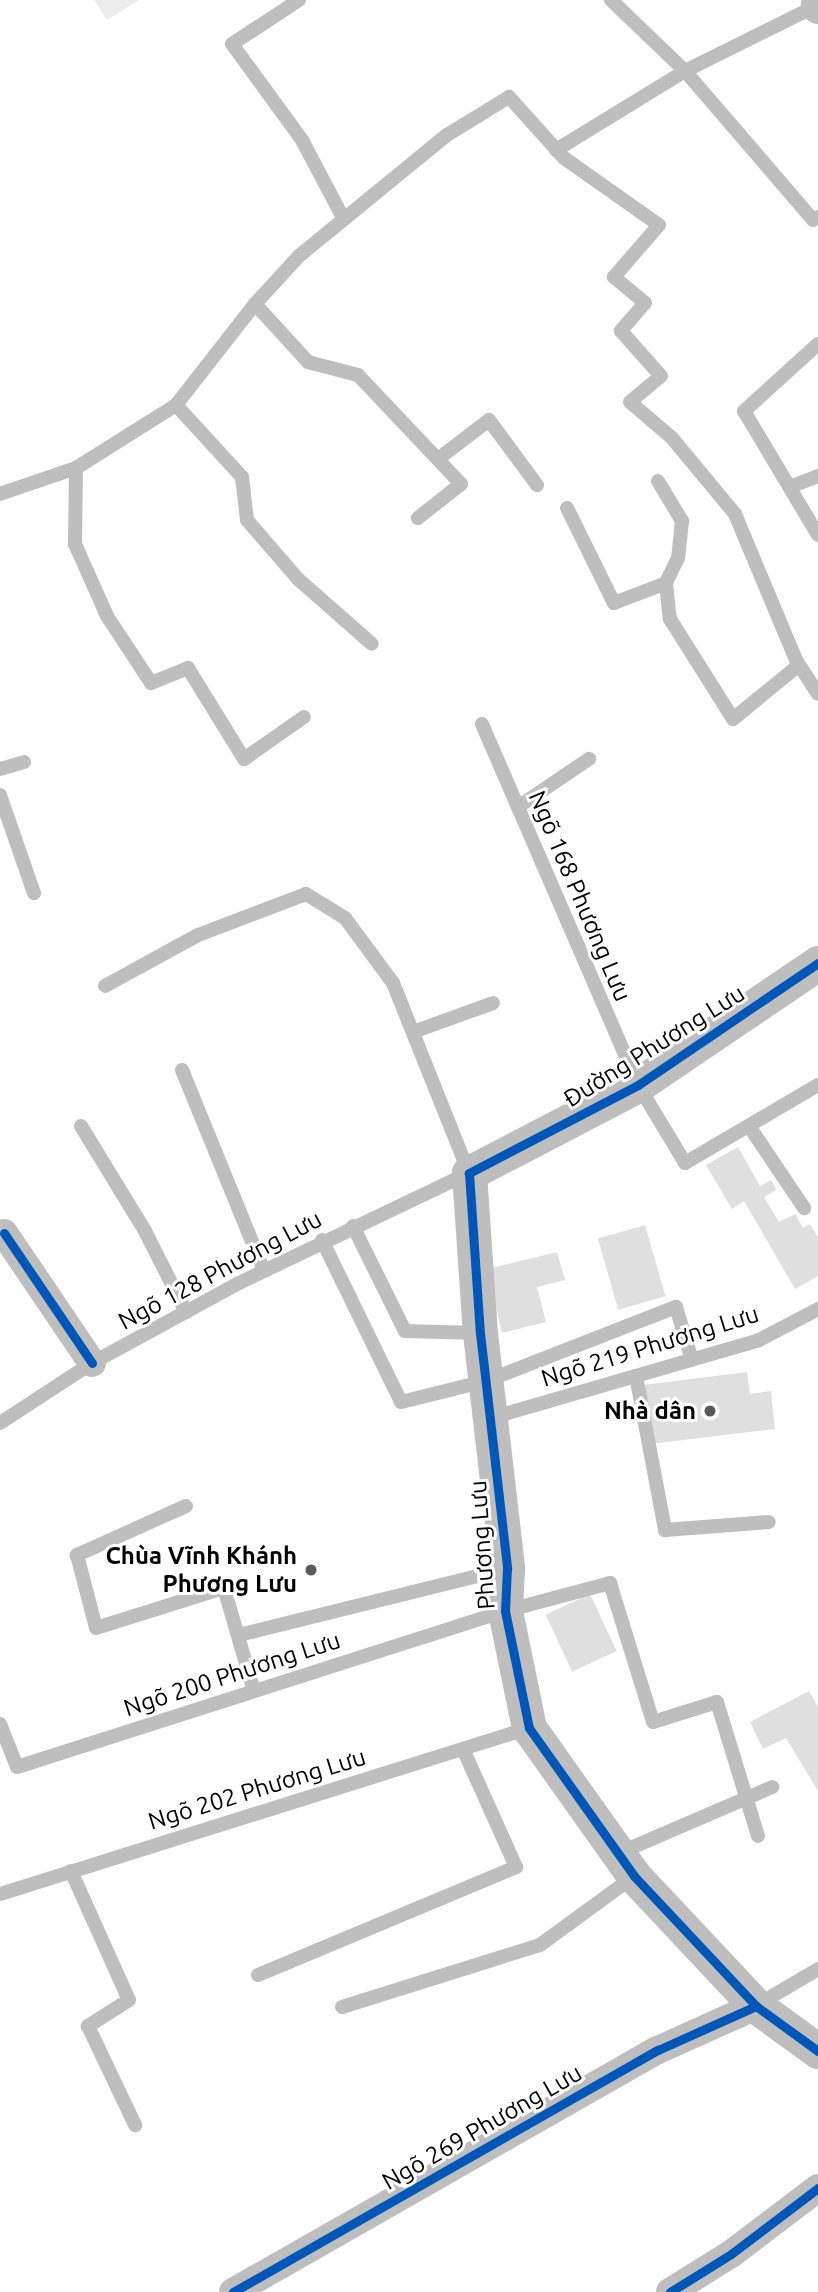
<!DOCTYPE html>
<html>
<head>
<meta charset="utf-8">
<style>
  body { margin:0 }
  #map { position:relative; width:818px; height:2292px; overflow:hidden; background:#fff; font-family:Ubuntu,sans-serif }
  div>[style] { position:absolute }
  .green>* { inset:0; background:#ececec }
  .building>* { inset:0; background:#dfdfdf; transform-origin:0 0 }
  .service>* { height:14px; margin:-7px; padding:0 7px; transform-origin:7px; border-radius:7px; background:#bebebe }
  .minor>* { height:28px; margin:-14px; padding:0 14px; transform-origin:14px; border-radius:14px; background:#bebebe }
  .tertiary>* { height:35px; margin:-17.5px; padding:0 17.5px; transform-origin:17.5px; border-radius:17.5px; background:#bebebe }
  .cycleway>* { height:9px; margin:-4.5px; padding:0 4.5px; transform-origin:4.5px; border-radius:4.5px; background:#0057b8 }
  .dots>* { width:19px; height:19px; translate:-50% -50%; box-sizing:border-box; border:4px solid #fff; border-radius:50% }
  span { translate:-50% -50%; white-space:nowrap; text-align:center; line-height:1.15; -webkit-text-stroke:6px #fff; paint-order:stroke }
  .street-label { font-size:24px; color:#000 }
  .poi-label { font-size:24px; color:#000; font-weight:700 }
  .right { translate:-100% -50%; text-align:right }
</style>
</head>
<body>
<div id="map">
  <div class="green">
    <div style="clip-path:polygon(94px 0,139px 0,107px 20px)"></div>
  </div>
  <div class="building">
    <div style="clip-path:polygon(738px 1147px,760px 1186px,771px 1180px,776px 1190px,764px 1197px,779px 1222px,795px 1214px,803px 1228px,810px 1224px,818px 1237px,818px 1276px,795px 1289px,744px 1201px,732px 1209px,706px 1165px)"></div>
    <div style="left:645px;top:1225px;width:74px;height:49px;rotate:74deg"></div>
    <div style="clip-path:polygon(557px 1252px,565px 1280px,537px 1287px,546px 1322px,502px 1333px,487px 1269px)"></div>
    <div style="clip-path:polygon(747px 1372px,750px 1394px,771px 1391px,775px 1429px,650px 1444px,643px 1385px)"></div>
    <div style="left:590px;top:1594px;width:63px;height:49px;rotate:65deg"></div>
    <div style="clip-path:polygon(809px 1691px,818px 1707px,818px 1791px,786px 1738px,763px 1749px,750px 1722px)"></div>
  </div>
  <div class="service">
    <div style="left:299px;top:0;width:80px;rotate:146.7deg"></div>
    <div style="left:232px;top:44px;width:119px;rotate:53.9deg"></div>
    <div style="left:302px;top:140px;width:86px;rotate:62.2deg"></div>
    <div style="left:611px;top:0;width:103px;rotate:43.8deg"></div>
    <div style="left:685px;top:71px;width:196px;rotate:49.3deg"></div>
    <div style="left:813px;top:220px;width:6px;rotate:-31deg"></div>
    <div style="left:556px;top:150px;width:151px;rotate:-31.5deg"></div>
    <div style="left:685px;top:71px;width:148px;rotate:-26.4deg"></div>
    <div style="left:255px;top:304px;width:79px;rotate:47.6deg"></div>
    <div style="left:308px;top:362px;width:52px;rotate:14.6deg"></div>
    <div style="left:358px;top:375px;width:150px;rotate:46.6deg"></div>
    <div style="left:461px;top:484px;width:55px;rotate:141.7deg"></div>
    <div style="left:818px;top:344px;width:100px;rotate:137.8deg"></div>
    <div style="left:744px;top:411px;width:144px;rotate:59.2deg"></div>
    <div style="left:176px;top:405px;width:98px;rotate:47.5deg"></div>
    <div style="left:242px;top:477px;width:43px;rotate:83.4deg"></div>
    <div style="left:247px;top:520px;width:78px;rotate:49.2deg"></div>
    <div style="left:298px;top:579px;width:98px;rotate:41.3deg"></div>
    <div style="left:438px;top:459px;width:64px;rotate:-37.4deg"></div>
    <div style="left:489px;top:420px;width:81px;rotate:53.6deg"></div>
    <div style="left:76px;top:468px;width:76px;rotate:90.8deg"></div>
    <div style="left:75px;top:544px;width:79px;rotate:66deg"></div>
    <div style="left:107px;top:616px;width:80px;rotate:56.7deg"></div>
    <div style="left:151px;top:683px;width:40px;rotate:-22deg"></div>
    <div style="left:188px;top:668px;width:107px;rotate:58.4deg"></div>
    <div style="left:244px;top:759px;width:73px;rotate:-35deg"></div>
    <div style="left:658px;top:481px;width:47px;rotate:59deg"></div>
    <div style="left:682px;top:521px;width:37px;rotate:96deg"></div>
    <div style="left:678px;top:558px;width:28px;rotate:116deg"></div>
    <div style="left:666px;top:583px;width:36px;rotate:84deg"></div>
    <div style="left:670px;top:619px;width:118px;rotate:57.8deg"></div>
    <div style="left:733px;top:719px;width:85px;rotate:-39.3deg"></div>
    <div style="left:792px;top:486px;width:28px;rotate:-21deg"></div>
    <div style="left:0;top:494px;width:80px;rotate:-18.9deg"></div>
    <div style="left:76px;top:468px;width:118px;rotate:-32.2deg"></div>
    <div style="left:176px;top:405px;width:128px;rotate:-52deg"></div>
    <div style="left:255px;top:304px;width:65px;rotate:-47.5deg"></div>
    <div style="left:299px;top:256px;width:191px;rotate:-39.3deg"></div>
    <div style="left:447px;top:135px;width:73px;rotate:-31.5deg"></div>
    <div style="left:509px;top:97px;width:82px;rotate:48deg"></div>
    <div style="left:564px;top:158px;width:116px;rotate:35.2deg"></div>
    <div style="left:659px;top:225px;width:69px;rotate:130.9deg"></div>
    <div style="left:614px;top:277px;width:40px;rotate:40deg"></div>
    <div style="left:645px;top:303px;width:37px;rotate:131deg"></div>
    <div style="left:621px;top:331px;width:60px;rotate:48.4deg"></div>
    <div style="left:661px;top:376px;width:40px;rotate:140deg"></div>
    <div style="left:630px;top:402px;width:55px;rotate:40.6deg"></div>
    <div style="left:672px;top:438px;width:99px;rotate:50.3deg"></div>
    <div style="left:735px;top:514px;width:158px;rotate:67.3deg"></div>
    <div style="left:796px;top:660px;width:40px;rotate:57.1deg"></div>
    <div style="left:567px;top:508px;width:106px;rotate:63.7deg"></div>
    <div style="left:614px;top:603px;width:56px;rotate:-21deg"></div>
    <div style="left:482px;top:724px;width:393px;rotate:66.6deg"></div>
    <div style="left:638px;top:1085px;width:91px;rotate:58.9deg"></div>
    <div style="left:685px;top:1163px;width:154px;rotate:-30.4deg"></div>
    <div style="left:0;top:769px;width:25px;rotate:-16deg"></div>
    <div style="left:0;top:795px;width:104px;rotate:70.9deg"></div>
    <div style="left:518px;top:807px;width:86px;rotate:-34.1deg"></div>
    <div style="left:413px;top:1032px;width:85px;rotate:-19.9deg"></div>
    <div style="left:182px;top:1070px;width:217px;rotate:67.8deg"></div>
    <div style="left:81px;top:1126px;width:123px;rotate:58.6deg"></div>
    <div style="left:145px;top:1231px;width:91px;rotate:63.2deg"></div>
    <div style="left:749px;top:1126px;width:99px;rotate:56.1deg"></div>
    <div style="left:353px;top:1226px;width:117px;rotate:63.7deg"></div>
    <div style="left:405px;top:1331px;width:74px;rotate:1.5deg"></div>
    <div style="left:322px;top:1240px;width:180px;rotate:64deg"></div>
    <div style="left:401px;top:1402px;width:88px;rotate:-13.9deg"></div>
    <div style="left:486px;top:1381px;width:204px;rotate:-21.3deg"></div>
    <div style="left:676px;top:1307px;width:55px;rotate:73.2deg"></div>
    <div style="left:636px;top:1376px;width:157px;rotate:79.3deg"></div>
    <div style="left:665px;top:1530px;width:104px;rotate:-4.4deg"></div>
    <div style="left:491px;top:1418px;width:279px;rotate:-16.2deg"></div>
    <div style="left:759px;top:1340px;width:67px;rotate:-27.7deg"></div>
    <div style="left:0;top:1423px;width:110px;rotate:-33.1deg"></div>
    <div style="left:92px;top:1363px;width:167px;rotate:-28.6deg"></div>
    <div style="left:239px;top:1283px;width:255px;rotate:-25.6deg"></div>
    <div style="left:469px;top:1173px;width:205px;rotate:-111.8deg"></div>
    <div style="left:393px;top:983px;width:81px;rotate:-126.4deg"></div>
    <div style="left:345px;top:918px;width:46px;rotate:-148.4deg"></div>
    <div style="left:306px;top:894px;width:116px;rotate:159.2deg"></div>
    <div style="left:198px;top:935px;width:106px;rotate:151.3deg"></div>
    <div style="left:186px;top:1506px;width:120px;rotate:155.8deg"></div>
    <div style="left:77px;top:1555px;width:75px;rotate:75.4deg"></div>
    <div style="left:96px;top:1628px;width:134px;rotate:-17.4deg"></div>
    <div style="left:224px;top:1588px;width:107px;rotate:73.8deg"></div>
    <div style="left:239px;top:1635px;width:275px;rotate:-13.9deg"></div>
    <div style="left:0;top:1724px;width:46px;rotate:68.4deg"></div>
    <div style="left:17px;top:1767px;width:512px;rotate:-17.73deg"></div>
    <div style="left:505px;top:1611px;width:109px;rotate:-14.9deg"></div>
    <div style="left:610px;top:1583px;width:145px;rotate:72.8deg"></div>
    <div style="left:653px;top:1722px;width:67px;rotate:-17.4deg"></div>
    <div style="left:717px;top:1702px;width:140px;rotate:73deg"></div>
    <div style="left:619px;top:1853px;width:167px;rotate:-23.3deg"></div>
    <div style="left:71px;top:1871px;width:141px;rotate:65.8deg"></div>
    <div style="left:129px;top:2000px;width:49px;rotate:147.6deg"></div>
    <div style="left:88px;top:2026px;width:110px;rotate:64.6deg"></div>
    <div style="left:0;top:1894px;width:554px;rotate:-17.42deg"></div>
    <div style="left:258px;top:1975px;width:280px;rotate:-22.7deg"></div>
    <div style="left:516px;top:1867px;width:129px;rotate:-114.2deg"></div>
    <div style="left:757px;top:2005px;width:71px;rotate:-30.5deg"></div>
    <div style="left:342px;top:2007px;width:207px;rotate:-17.4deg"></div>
    <div style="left:540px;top:1945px;width:115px;rotate:-36.2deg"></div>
  </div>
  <div class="minor">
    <div style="left:4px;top:1233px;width:157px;rotate:55.9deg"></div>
    <div style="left:233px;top:2292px;width:489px;rotate:-29.7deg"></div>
    <div style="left:658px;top:2050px;width:107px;rotate:-24.2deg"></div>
    <div style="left:670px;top:2292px;width:72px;rotate:-31.9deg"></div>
    <div style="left:731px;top:2254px;width:109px;rotate:-37.2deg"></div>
  </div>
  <div class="tertiary">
    <div style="left:818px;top:3px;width:3px;rotate:90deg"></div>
    <div style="left:818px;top:963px;width:217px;rotate:145.9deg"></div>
    <div style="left:638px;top:1085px;width:191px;rotate:152.5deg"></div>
    <div style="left:469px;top:1173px;width:160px;rotate:86.1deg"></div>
    <div style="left:480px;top:1333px;width:237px;rotate:83.4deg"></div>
    <div style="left:507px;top:1568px;width:43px;rotate:92.7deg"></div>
    <div style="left:505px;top:1611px;width:119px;rotate:78.4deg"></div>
    <div style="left:529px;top:1728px;width:181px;rotate:54.6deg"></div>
    <div style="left:634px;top:1876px;width:178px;rotate:46.8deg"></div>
    <div style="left:756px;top:2006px;width:77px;rotate:36deg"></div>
  </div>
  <div class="cycleway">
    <div style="left:818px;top:963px;width:217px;rotate:145.9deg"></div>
    <div style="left:638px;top:1085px;width:191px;rotate:152.5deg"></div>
    <div style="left:469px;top:1173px;width:160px;rotate:86.1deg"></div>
    <div style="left:480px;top:1333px;width:237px;rotate:83.4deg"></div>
    <div style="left:507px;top:1568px;width:43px;rotate:92.7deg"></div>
    <div style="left:505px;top:1611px;width:119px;rotate:78.4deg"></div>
    <div style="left:529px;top:1728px;width:181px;rotate:54.6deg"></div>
    <div style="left:634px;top:1876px;width:178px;rotate:46.8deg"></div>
    <div style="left:756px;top:2006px;width:77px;rotate:36deg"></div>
    <div style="left:4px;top:1233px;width:157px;rotate:55.9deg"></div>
    <div style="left:233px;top:2292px;width:489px;rotate:-29.7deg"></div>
    <div style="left:658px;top:2050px;width:107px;rotate:-24.2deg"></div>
    <div style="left:670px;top:2292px;width:72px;rotate:-31.9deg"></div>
    <div style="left:731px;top:2254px;width:109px;rotate:-37.2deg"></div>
  </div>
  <div class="dots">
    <div style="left:710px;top:1411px;background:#595959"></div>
    <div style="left:311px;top:1570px;background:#595959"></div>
  </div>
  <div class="street-label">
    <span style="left:580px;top:896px;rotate:67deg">Ngõ 168 Phương Lưu</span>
    <span style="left:654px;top:1046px;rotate:-32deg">Đường Phương Lưu</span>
    <span style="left:220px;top:1270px;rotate:-28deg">Ngõ 128 Phương Lưu</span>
    <span style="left:650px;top:1346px;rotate:-17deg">Ngõ 219 Phương Lưu</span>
    <span style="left:482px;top:1545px;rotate:-94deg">Phương Lưu</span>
    <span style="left:232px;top:1674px;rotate:-18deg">Ngõ 200 Phương Lưu</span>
    <span style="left:257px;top:1789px;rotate:-17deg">Ngõ 202 Phương Lưu</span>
    <span style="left:482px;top:2127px;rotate:-30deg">Ngõ 269 Phương Lưu</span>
  </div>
  <div class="poi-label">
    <span class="right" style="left:696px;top:1411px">Nhà dân</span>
    <span class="right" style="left:297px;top:1570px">Chùa Vĩnh Khánh<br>Phương Lưu</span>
  </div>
</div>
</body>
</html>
